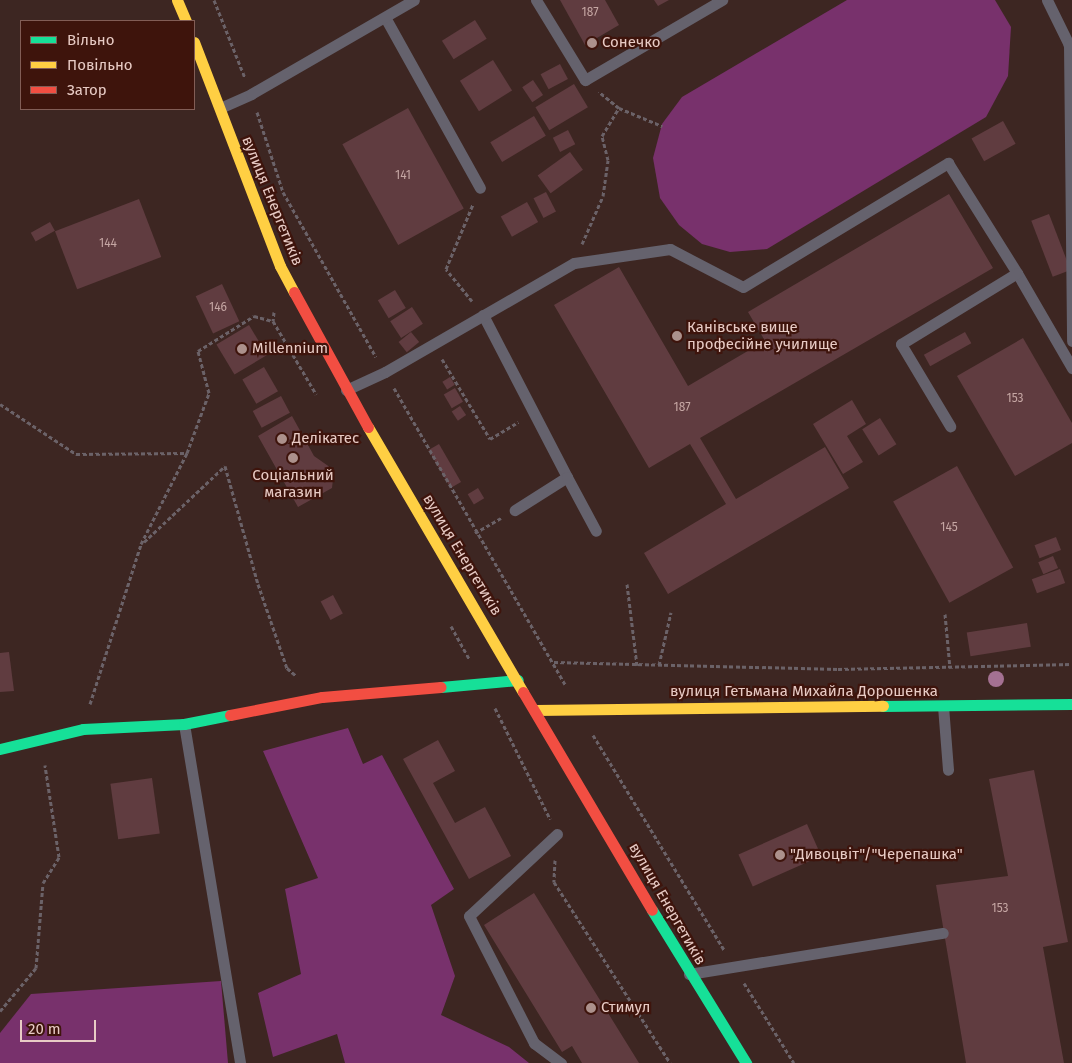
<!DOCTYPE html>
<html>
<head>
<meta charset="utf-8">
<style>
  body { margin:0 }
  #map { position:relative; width:1072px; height:1063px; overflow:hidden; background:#3d2622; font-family:"Fira Sans",sans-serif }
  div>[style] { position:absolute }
  .green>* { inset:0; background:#78316c }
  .building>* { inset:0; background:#603c40; transform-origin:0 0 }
  .path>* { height:3px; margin-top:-1.5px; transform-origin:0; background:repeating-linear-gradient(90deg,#6b6268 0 4px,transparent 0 6.5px) }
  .lane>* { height:11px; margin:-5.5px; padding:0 5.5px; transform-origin:5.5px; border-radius:5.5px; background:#65626d }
  .fast>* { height:11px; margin:-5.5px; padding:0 5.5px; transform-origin:5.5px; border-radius:5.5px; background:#16e098 }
  .slow>* { height:11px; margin:-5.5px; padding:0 5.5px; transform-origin:5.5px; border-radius:5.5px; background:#ffcf43 }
  .jam>* { height:11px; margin:-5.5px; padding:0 5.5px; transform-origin:5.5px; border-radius:5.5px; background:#f24e42 }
  .trees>* { width:16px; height:16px; margin:-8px; border-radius:50%; background:#a47192 }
  .dots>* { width:14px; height:14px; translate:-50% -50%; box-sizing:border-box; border:2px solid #3e140c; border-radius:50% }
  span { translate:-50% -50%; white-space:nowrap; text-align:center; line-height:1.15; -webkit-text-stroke:4.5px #3e140c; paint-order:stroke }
  .number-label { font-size:12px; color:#c6a7a4 }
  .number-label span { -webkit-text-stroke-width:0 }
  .poi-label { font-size:15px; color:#e8cbc5 }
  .left { translate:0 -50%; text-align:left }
  .street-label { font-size:15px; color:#e8cbc5 }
  .legend { position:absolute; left:20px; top:20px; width:175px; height:90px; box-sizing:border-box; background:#3e140c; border:1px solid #825d56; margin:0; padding:6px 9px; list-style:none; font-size:15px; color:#e8cbc5 }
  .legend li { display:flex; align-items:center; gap:10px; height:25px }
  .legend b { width:25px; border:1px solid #825d56 }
  .scale { position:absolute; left:20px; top:1020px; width:76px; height:22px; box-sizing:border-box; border:2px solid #e8cbc5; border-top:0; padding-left:6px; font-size:15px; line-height:18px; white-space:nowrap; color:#e8cbc5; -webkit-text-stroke:4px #3e140c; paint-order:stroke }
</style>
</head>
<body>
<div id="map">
  <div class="green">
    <div style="clip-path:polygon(847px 0,995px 0,1011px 27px,1008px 76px,986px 117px,767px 249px,730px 252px,702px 244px,679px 225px,660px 198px,653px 158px,662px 124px,682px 97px)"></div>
    <div style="clip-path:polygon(348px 728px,363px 764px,382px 755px,454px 889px,431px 905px,455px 976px,441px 1015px,509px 1047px,529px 1063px,345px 1063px,337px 1034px,273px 1057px,258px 993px,301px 974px,285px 889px,318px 878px,263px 751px)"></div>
    <div style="clip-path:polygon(221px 981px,228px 1063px,0 1063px,0 1033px,31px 994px)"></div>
  </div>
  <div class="building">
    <div style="clip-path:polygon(560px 0,605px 0,619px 25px,585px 45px)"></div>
    <div style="clip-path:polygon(654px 0,669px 0,658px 6px)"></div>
    <div style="left:475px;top:20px;width:22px;height:39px;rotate:58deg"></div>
    <div style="left:493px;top:60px;width:36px;height:39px;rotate:58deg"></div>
    <div style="left:560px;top:64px;width:17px;height:22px;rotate:62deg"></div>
    <div style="left:533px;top:80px;width:18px;height:13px;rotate:56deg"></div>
    <div style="left:574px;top:84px;width:27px;height:45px;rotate:59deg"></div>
    <div style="left:408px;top:108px;width:115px;height:75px;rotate:61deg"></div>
    <div style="left:534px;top:116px;width:23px;height:51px;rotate:59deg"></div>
    <div style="left:1003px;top:121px;width:26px;height:36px;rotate:61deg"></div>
    <div style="left:568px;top:130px;width:16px;height:17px;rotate:63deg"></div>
    <div style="left:570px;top:152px;width:22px;height:40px;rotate:54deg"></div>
    <div style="left:546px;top:192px;width:22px;height:14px;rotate:63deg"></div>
    <div style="clip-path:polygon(949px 194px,993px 268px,700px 438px,736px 499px,825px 447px,849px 488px,668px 594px,644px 553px,726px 504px,690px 444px,649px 468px,554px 305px,619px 267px,688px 386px,765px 341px,748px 312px)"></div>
    <div style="left:139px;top:199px;width:62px;height:90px;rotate:69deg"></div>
    <div style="left:527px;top:202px;width:23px;height:30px;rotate:61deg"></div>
    <div style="left:1049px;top:214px;width:60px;height:19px;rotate:69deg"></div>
    <div style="left:50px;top:222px;width:10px;height:22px;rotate:61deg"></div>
    <div style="left:222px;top:284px;width:41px;height:29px;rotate:65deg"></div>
    <div style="left:395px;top:290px;width:21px;height:20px;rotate:59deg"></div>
    <div style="left:412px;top:307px;width:20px;height:26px;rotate:57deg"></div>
    <div style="left:249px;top:325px;width:35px;height:38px;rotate:59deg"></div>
    <div style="left:411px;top:332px;width:13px;height:16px;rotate:51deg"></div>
    <div style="left:965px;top:332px;width:13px;height:47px;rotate:61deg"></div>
    <div style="clip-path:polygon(1023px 338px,1072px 423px,1072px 443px,1015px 476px,957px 376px)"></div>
    <div style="left:264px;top:367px;width:28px;height:25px;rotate:60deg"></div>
    <div style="left:450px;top:377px;width:9px;height:9px;rotate:58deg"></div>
    <div style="left:455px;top:388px;width:16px;height:13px;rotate:60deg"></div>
    <div style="left:281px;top:396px;width:19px;height:32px;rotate:62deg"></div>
    <div style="clip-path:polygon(852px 400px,866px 424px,847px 436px,863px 462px,843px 474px,813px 424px)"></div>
    <div style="left:460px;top:406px;width:11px;height:10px;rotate:56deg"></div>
    <div style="clip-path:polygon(292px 416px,314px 456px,334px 470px,332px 488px,298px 507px,258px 436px)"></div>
    <div style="left:880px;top:418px;width:31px;height:21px;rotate:58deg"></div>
    <div style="left:439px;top:444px;width:44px;height:12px;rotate:60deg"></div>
    <div style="left:957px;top:466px;width:116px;height:73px;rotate:61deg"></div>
    <div style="left:478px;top:488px;width:12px;height:12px;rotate:59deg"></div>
    <div style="left:1056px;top:537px;width:14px;height:23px;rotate:69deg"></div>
    <div style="left:1053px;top:556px;width:13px;height:16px;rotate:67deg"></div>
    <div style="left:1060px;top:569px;width:15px;height:30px;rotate:70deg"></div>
    <div style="left:333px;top:595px;width:21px;height:14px;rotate:62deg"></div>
    <div style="left:1027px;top:623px;width:24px;height:61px;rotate:81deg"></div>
    <div style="clip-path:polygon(9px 652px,14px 691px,0 692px,0 653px)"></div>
    <div style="clip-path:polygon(438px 740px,455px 771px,433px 783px,455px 823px,485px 807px,511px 856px,469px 879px,403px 759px)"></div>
    <div style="clip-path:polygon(1034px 770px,1068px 942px,1043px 947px,1064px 1063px,966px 1063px,936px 885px,1008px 876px,989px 779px)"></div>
    <div style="left:152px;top:778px;width:56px;height:42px;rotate:82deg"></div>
    <div style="left:807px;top:824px;width:35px;height:75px;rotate:66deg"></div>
    <div style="clip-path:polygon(534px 893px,577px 963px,639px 1063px,582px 1063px,572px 1046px,562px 1052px,484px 925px)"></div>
  </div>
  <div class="path">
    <div style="left:214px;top:0;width:84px;rotate:68.3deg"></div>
    <div style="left:619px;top:108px;width:47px;rotate:22.7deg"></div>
    <div style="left:257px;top:112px;width:84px;rotate:72deg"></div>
    <div style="left:283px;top:192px;width:189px;rotate:60.6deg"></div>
    <div style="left:582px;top:244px;width:52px;rotate:-66.4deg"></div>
    <div style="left:603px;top:196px;width:36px;rotate:-82deg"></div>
    <div style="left:608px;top:160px;width:25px;rotate:-104deg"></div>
    <div style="left:602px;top:136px;width:33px;rotate:-59deg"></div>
    <div style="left:619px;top:108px;width:26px;rotate:-141deg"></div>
    <div style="left:472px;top:301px;width:41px;rotate:-129.1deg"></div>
    <div style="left:446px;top:269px;width:70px;rotate:-67.4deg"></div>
    <div style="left:274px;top:312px;width:9px;rotate:96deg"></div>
    <div style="left:273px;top:321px;width:85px;rotate:59.5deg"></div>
    <div style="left:442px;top:359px;width:93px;rotate:59deg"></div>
    <div style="left:490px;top:439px;width:33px;rotate:-31deg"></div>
    <div style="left:394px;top:388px;width:342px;rotate:60deg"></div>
    <div style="left:0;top:404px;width:91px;rotate:33.3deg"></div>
    <div style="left:76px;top:454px;width:111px;rotate:-0.5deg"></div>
    <div style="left:475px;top:533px;width:30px;rotate:-30deg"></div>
    <div style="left:144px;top:542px;width:111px;rotate:-43.2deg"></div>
    <div style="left:225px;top:466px;width:123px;rotate:74.4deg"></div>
    <div style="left:258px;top:584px;width:89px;rotate:71deg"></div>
    <div style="left:287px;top:668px;width:11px;rotate:41deg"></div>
    <div style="left:627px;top:584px;width:82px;rotate:83deg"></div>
    <div style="left:945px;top:614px;width:54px;rotate:84.7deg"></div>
    <div style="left:451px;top:626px;width:37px;rotate:61deg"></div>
    <div style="left:554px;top:662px;width:284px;rotate:1.4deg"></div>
    <div style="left:838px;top:669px;width:234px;rotate:-1.2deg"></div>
    <div style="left:659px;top:665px;width:54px;rotate:-77.2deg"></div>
    <div style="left:90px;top:704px;width:168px;rotate:-72.3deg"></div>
    <div style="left:141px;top:544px;width:102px;rotate:-63.2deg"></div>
    <div style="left:187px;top:453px;width:64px;rotate:-69.9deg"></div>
    <div style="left:209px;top:393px;width:43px;rotate:-104.7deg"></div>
    <div style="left:198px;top:351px;width:66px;rotate:-32deg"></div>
    <div style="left:254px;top:316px;width:20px;rotate:15deg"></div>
    <div style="left:495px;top:708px;width:124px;rotate:63.6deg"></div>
    <div style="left:593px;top:735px;width:252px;rotate:58.6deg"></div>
    <div style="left:555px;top:860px;width:22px;rotate:93deg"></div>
    <div style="left:554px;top:882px;width:215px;rotate:57.3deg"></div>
    <div style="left:744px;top:983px;width:94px;rotate:58deg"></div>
    <div style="left:0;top:1011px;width:56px;rotate:-50.1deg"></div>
    <div style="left:36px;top:968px;width:85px;rotate:-85.3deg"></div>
    <div style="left:43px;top:883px;width:31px;rotate:-58deg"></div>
    <div style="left:59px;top:857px;width:93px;rotate:-98.7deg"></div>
  </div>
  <div class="lane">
    <div style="left:536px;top:0;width:94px;rotate:58.5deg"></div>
    <div style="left:585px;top:80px;width:159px;rotate:-30.3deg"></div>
    <div style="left:1047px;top:0;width:57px;rotate:63.9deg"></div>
    <div style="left:386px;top:19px;width:193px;rotate:60.9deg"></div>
    <div style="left:1072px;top:43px;width:4px;rotate:146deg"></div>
    <div style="left:1069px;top:45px;width:296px;rotate:89.4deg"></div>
    <div style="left:220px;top:108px;width:34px;rotate:-24deg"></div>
    <div style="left:251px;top:94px;width:188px;rotate:-30deg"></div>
    <div style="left:1017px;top:273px;width:110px;rotate:59.9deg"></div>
    <div style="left:483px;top:315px;width:182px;rotate:62.6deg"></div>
    <div style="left:567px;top:477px;width:62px;rotate:147.6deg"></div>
    <div style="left:346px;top:390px;width:43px;rotate:-24.8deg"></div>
    <div style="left:385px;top:372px;width:218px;rotate:-30deg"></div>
    <div style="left:574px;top:263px;width:97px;rotate:-8.3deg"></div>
    <div style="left:670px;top:249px;width:82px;rotate:27.5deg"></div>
    <div style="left:743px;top:287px;width:240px;rotate:-31.2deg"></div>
    <div style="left:948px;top:163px;width:130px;rotate:57.9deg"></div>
    <div style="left:1017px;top:273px;width:136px;rotate:148.5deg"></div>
    <div style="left:901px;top:344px;width:96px;rotate:59.1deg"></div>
    <div style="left:567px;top:477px;width:61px;rotate:61.8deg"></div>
    <div style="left:943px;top:706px;width:64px;rotate:85.5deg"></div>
    <div style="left:184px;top:724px;width:344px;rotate:80.6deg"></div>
    <div style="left:557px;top:834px;width:120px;rotate:137deg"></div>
    <div style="left:469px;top:916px;width:143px;rotate:62.9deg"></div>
    <div style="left:534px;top:1043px;width:34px;rotate:37deg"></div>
    <div style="left:689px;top:974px;width:257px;rotate:-9.2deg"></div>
  </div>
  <div class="fast">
    <div style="left:441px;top:687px;width:77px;rotate:-5.2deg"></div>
    <div style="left:883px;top:706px;width:189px;rotate:-0.6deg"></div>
    <div style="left:0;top:749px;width:85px;rotate:-13.5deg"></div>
    <div style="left:83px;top:729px;width:101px;rotate:-2.8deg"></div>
    <div style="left:184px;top:724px;width:47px;rotate:-11.1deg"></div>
    <div style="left:652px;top:910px;width:180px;rotate:58.4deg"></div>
  </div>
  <div class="slow">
    <div style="left:177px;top:0;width:23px;rotate:67deg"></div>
    <div style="left:194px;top:42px;width:240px;rotate:69deg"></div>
    <div style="left:280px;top:266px;width:30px;rotate:62deg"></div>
    <div style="left:368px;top:427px;width:307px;rotate:59.7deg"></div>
    <div style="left:535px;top:710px;width:348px;rotate:-0.7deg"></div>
  </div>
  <div class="jam">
    <div style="left:294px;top:292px;width:154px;rotate:61.3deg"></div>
    <div style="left:523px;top:692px;width:253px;rotate:59.4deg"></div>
    <div style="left:230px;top:715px;width:94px;rotate:-11.1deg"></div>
    <div style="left:322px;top:697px;width:119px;rotate:-4.8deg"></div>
  </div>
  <div class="trees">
    <div style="left:996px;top:679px"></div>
  </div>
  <div class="dots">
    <div style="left:592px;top:43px;background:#ac918c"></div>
    <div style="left:677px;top:336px;background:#ac918c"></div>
    <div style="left:242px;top:349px;background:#ac918c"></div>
    <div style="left:282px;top:439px;background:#ac918c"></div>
    <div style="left:293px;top:458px;background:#ac918c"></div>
    <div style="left:780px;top:855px;background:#ac918c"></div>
    <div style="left:591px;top:1008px;background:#ac918c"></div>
  </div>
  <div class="number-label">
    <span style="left:590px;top:13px">187</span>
    <span style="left:403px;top:176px">141</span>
    <span style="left:108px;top:244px">144</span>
    <span style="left:218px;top:308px">146</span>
    <span style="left:1015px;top:399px">153</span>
    <span style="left:682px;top:408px">187</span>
    <span style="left:949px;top:528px">145</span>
    <span style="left:1000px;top:909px">153</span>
  </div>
  <div class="poi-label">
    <span class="left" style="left:602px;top:43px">Сонечко</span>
    <span class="left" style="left:687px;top:336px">Канівське вище<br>професійне училище</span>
    <span class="left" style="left:252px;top:349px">Millennium</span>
    <span class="left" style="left:292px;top:439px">Делікатес</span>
    <span style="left:293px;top:484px">Соціальний<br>магазин</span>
    <span class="left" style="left:790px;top:855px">"Дивоцвіт"/"Черепашка"</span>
    <span class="left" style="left:601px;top:1008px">Стимул</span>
  </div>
  <div class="street-label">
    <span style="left:272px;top:201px;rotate:68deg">вулиця Енергетиків</span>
    <span style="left:462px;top:555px;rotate:59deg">вулиця Енергетиків</span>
    <span style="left:804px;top:692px">вулиця Гетьмана Михайла Дорошенка</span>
    <span style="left:667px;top:904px;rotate:60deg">вулиця Енергетиків</span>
  </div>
  <ul class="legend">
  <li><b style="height:6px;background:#16e098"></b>Вільно</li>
  <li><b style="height:6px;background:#ffcf43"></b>Повільно</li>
  <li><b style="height:6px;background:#f24e42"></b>Затор</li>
  </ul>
  <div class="scale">20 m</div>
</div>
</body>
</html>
